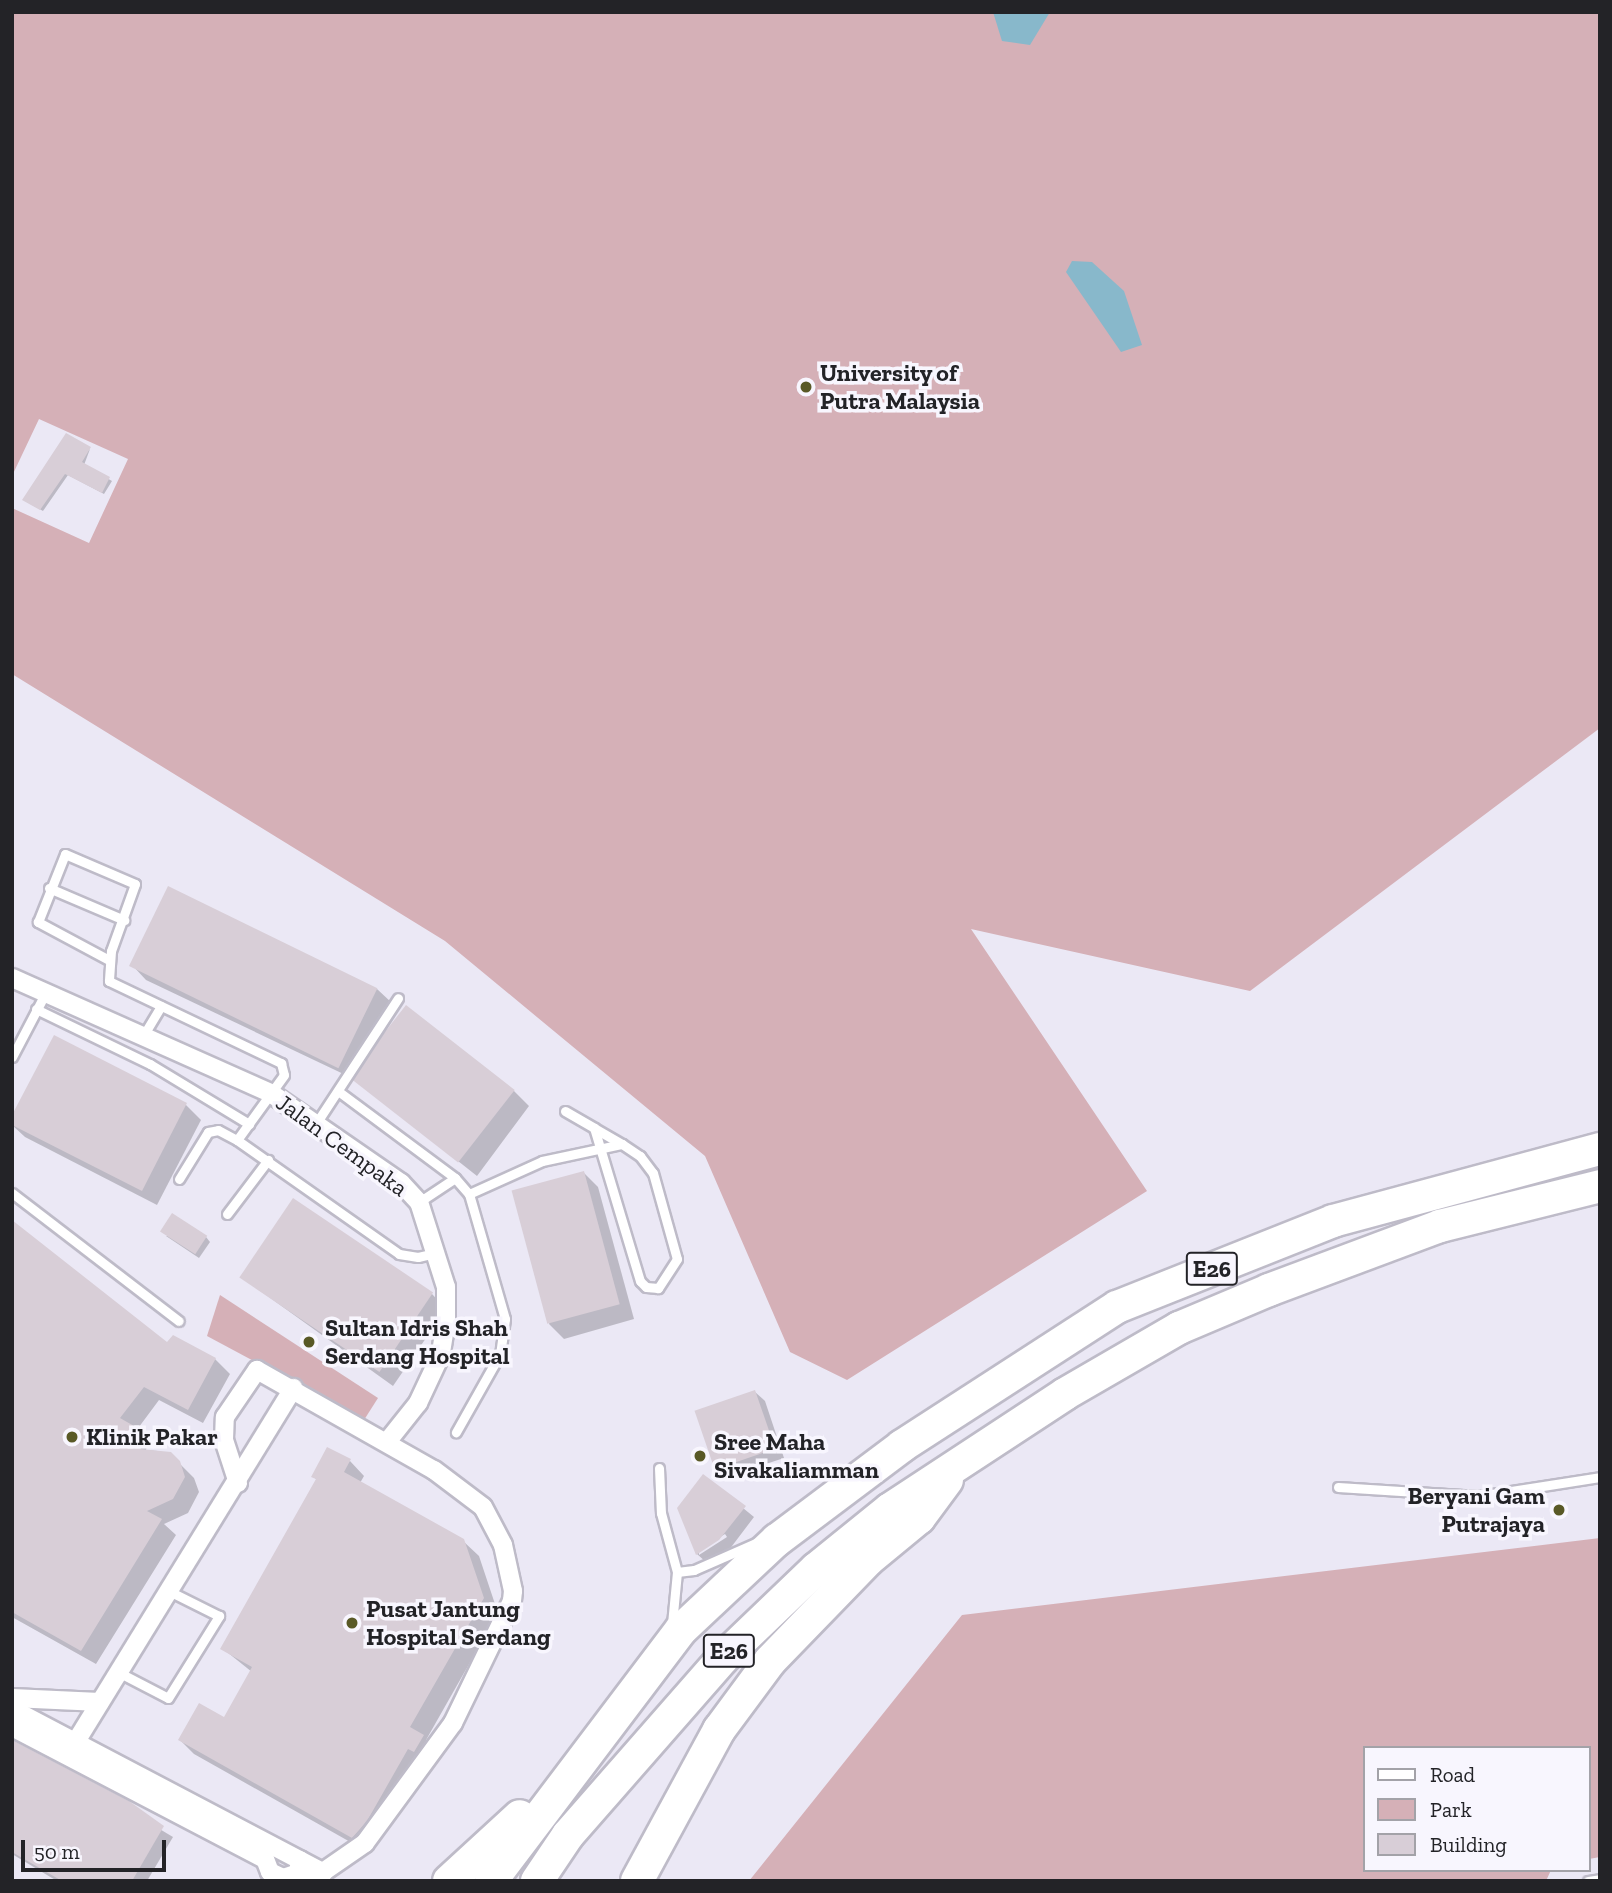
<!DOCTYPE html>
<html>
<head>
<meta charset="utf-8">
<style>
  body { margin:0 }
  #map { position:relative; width:1612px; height:1893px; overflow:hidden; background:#ebe8f5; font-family:"Zilla Slab",serif }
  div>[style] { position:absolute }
  .green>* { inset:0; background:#d5b0b7 }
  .water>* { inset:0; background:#88b8cb }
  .shadow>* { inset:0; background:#0003 }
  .building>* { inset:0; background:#d8ced7; transform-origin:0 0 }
  .roads { filter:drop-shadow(2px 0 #bebbc8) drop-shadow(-2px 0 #bebbc8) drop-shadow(0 2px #bebbc8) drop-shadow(0 -2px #bebbc8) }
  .service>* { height:9px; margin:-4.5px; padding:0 4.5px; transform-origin:4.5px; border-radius:4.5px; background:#fff }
  .minor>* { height:18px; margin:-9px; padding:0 9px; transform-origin:9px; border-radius:9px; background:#fff }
  .motorway>* { height:32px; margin:-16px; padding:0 16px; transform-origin:16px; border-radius:16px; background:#fff }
  .dots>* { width:19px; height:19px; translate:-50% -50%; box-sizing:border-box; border:4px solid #f8f6fe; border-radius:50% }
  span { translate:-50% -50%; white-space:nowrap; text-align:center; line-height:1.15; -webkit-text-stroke:7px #f8f6fe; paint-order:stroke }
  .shield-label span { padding:2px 5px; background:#f8f6fe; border:2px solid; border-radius:5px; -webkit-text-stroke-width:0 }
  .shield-label { font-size:23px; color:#232327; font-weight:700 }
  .poi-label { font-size:24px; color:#232327; font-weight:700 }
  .left { translate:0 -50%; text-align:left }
  .right { translate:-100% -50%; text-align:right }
  .street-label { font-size:24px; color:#232327 }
  .frame { position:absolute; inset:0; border:14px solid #232327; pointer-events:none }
  .legend { position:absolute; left:1363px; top:1746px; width:228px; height:126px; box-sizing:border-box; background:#f8f6fe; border:2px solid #a3a2a8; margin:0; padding:9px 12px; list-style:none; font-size:21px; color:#232327 }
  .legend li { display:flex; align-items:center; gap:14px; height:35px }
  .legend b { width:35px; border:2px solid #a3a2a8 }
  .scale { position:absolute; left:21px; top:1840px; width:145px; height:32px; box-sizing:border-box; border:4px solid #232327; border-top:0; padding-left:9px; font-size:21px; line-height:24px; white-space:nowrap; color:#232327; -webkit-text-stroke:5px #f8f6fe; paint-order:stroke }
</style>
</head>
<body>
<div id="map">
  <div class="green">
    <div style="clip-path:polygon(12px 12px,1600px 12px,1600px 728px,1250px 991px,971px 929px,1147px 1191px,847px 1380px,790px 1352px,705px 1156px,445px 941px,12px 674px,12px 508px,89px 543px,128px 459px,39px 419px,12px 476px)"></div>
    <div style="clip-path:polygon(220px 1295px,378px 1398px,364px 1420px,207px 1336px)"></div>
    <div style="clip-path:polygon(1600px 1538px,1600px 1857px,1589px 1859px,1589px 1748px,1365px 1748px,1365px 1870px,1551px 1870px,1546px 1881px,749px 1881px,962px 1615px)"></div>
  </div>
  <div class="water">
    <div style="clip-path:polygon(993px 12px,1050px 12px,1030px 45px,1002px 41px)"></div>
    <div style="clip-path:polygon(1072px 261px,1092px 262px,1124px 291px,1142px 345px,1121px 352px,1066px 272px)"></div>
  </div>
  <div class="shadow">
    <div style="clip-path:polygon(90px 449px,84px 465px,112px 481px,104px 494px,68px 475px,43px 511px,27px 502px)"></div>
    <div style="clip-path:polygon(132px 965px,377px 989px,392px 1003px,357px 1073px,514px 1091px,529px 1106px,477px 1176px,354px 1079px,146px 980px)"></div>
    <div style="clip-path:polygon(55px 1038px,186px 1105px,201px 1120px,157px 1205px,25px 1137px,12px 1125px)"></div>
    <div style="clip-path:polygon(584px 1173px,598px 1187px,634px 1319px,564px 1339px,549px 1324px)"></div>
    <div style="clip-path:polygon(12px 1222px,167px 1345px,215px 1359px,230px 1374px,203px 1423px,159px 1400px,136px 1431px,148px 1442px,146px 1450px,158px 1451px,179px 1463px,194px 1478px,199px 1492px,188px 1513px,164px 1524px,176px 1535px,96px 1664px,12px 1617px)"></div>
    <div style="clip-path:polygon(166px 1236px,206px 1237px,210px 1242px,199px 1258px)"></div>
    <div style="clip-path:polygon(241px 1277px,432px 1294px,446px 1309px,393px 1386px)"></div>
    <div style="clip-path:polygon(755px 1392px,765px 1401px,784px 1458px,724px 1478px,715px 1468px)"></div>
    <div style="clip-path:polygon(350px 1461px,364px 1476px,360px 1483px,463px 1541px,479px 1556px,498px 1613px,426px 1740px,438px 1752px,423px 1762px,368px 1852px,194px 1754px,180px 1740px,225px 1720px,252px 1672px,222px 1648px,317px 1480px,313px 1476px)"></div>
    <div style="clip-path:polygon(evenodd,704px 1476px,754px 1517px,729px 1550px,707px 1563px,697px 1554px,679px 1508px,704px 1476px,725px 1534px,727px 1537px,699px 1555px,699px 1550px,725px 1534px)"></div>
    <div style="clip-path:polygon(12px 1741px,173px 1837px,147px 1881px,57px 1881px,12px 1854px)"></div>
  </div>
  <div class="building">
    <div style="clip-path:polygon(66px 433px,91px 447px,82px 462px,110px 477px,102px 493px,65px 474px,40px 510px,22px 500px)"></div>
    <div style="left:168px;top:886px;width:233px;height:89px;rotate:26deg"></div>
    <div style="left:406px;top:1005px;width:138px;height:92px;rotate:38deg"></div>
    <div style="clip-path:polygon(54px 1035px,187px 1103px,142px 1191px,12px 1125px,12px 1115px)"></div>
    <div style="left:584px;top:1171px;width:138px;height:75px;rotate:75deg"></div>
    <div style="left:293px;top:1198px;width:169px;height:96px;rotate:34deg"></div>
    <div style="left:172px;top:1213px;width:42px;height:22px;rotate:33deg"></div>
    <div style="clip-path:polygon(12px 1220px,167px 1342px,173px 1335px,216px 1358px,188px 1410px,144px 1387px,120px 1418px,134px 1426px,129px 1448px,171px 1452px,180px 1461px,185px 1477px,173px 1499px,147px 1511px,162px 1519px,81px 1651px,12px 1612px)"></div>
    <div style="left:755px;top:1390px;width:62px;height:64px;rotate:71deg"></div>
    <div style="clip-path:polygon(327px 1447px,351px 1459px,344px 1472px,464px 1539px,484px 1598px,410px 1727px,424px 1735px,414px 1752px,408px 1749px,367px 1821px,352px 1838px,178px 1740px,199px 1703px,224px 1717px,252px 1667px,220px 1649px,316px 1479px,311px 1477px)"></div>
    <div style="clip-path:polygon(703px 1474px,746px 1506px,719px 1540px,696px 1555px,677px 1508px)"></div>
    <div style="clip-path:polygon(12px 1740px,129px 1801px,164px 1826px,132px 1881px,62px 1881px,12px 1852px)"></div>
  </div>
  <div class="roads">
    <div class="service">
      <div style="left:49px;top:888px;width:82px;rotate:23.1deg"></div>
      <div style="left:109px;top:960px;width:81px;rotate:-151.8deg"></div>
      <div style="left:38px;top:922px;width:73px;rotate:-68.3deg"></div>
      <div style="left:65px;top:854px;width:76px;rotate:23.2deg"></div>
      <div style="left:135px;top:884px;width:71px;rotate:109.7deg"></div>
      <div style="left:111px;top:951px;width:30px;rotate:94deg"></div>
      <div style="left:109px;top:981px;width:191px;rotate:25.5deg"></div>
      <div style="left:281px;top:1063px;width:12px;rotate:76deg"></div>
      <div style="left:284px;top:1075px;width:80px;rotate:125.9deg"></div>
      <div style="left:237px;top:1140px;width:198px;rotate:35.1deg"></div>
      <div style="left:399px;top:1254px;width:19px;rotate:9deg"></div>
      <div style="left:418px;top:1257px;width:17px;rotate:-13deg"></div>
      <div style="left:36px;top:1009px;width:127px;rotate:25.8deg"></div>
      <div style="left:150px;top:1064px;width:116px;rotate:31.2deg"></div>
      <div style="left:143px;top:1036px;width:35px;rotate:-59deg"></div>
      <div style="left:12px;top:1057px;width:73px;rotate:-62.4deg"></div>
      <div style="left:338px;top:1091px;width:146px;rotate:36.6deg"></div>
      <div style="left:565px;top:1111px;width:34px;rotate:30deg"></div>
      <div style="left:594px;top:1128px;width:32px;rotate:30deg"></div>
      <div style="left:622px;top:1144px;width:22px;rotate:34deg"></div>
      <div style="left:640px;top:1156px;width:21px;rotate:53deg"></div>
      <div style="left:653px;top:1173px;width:89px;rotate:74.4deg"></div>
      <div style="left:677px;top:1259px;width:35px;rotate:123deg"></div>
      <div style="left:658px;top:1288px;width:12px;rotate:-175deg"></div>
      <div style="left:646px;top:1287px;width:8px;rotate:-135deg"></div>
      <div style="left:640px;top:1281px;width:160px;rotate:-106.7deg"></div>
      <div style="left:317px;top:1122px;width:148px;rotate:-56.8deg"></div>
      <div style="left:179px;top:1179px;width:55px;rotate:-58.3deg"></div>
      <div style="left:208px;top:1132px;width:10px;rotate:-11deg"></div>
      <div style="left:218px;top:1130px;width:21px;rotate:28deg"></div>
      <div style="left:12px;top:1193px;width:210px;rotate:37.5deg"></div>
      <div style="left:469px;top:1194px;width:80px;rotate:-24.3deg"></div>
      <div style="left:542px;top:1161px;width:82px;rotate:-12deg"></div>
      <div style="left:419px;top:1202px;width:43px;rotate:-33.7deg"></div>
      <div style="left:455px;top:1178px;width:21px;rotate:49deg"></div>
      <div style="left:469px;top:1194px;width:130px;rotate:73.9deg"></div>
      <div style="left:505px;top:1319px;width:35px;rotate:98deg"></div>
      <div style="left:500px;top:1354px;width:90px;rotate:119.4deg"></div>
      <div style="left:227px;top:1214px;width:68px;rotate:-52.8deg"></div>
      <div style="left:659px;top:1468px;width:45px;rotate:87.5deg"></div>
      <div style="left:661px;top:1513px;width:61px;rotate:74.8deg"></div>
      <div style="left:677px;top:1572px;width:52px;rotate:95.5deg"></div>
      <div style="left:1338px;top:1487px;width:141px;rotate:3.7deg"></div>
      <div style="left:1479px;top:1496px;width:122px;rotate:-8.9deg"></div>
      <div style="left:677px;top:1572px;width:17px;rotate:-7deg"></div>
      <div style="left:694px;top:1570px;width:72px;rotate:-23.7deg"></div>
      <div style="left:118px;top:1672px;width:56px;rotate:27.5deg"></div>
      <div style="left:168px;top:1698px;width:97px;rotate:-58.1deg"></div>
      <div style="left:219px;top:1616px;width:56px;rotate:-153.4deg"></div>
      <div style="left:1588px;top:1881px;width:12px;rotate:-9deg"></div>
    </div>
    <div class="minor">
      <div style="left:12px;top:978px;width:285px;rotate:24deg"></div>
      <div style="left:272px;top:1094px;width:157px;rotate:34.6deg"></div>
      <div style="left:401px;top:1183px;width:26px;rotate:47deg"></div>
      <div style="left:419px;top:1202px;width:89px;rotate:72.4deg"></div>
      <div style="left:446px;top:1287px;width:34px;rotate:90deg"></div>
      <div style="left:446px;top:1321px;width:33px;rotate:99deg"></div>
      <div style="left:441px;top:1354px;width:54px;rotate:115.1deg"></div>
      <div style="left:418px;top:1403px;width:50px;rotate:128.5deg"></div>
      <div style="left:238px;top:1483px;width:45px;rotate:-108deg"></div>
      <div style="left:224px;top:1440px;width:23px;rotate:-88deg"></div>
      <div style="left:225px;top:1417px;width:57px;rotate:-55.8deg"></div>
      <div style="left:257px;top:1370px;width:203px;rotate:29.5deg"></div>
      <div style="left:434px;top:1470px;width:61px;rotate:37.1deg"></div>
      <div style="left:483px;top:1507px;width:43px;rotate:62.2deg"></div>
      <div style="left:503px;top:1545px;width:47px;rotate:77.7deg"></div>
      <div style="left:513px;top:1591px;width:10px;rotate:96deg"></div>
      <div style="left:512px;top:1601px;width:136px;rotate:115.8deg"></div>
      <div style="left:453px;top:1723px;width:149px;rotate:126.3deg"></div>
      <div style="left:365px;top:1843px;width:67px;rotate:145.4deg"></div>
      <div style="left:12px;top:1698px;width:88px;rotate:2.6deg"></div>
      <div style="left:12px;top:1709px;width:352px;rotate:27.7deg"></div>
      <div style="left:12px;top:1727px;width:285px;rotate:27.6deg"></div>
      <div style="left:265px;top:1859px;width:14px;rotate:69deg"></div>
      <div style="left:270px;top:1872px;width:14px;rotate:25deg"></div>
      <div style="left:283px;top:1878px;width:16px;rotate:-18deg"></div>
      <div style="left:298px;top:1873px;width:13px;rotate:-81deg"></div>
      <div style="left:75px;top:1743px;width:417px;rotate:-58.4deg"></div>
    </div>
    <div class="motorway">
      <div style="left:449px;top:1881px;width:96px;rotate:-42.5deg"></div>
      <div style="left:491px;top:1881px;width:315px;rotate:-52.9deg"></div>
      <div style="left:681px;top:1630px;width:132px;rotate:-43.2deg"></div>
      <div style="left:777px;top:1540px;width:156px;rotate:-36.9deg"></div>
      <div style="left:902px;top:1446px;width:256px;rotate:-32.9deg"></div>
      <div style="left:1117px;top:1307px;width:232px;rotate:-21.7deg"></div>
      <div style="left:1333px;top:1221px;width:277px;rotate:-15.1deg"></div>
      <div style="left:537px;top:1881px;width:55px;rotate:-56deg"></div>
      <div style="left:568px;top:1835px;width:234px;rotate:-48.8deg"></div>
      <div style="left:722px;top:1659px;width:130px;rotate:-43.8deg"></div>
      <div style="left:816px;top:1569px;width:95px;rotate:-39deg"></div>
      <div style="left:890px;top:1509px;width:209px;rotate:-33.3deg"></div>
      <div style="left:1065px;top:1394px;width:132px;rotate:-30.1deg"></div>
      <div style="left:1179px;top:1328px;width:98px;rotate:-22.9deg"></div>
      <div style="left:1269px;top:1290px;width:183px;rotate:-20.5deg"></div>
      <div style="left:1440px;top:1226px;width:165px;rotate:-14deg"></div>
      <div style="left:637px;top:1881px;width:172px;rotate:-61.5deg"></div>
      <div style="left:719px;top:1730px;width:86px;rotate:-53.5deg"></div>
      <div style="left:770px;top:1661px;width:141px;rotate:-45.9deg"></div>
      <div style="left:868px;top:1560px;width:66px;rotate:-39.5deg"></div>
      <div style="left:919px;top:1518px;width:47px;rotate:-53.6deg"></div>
    </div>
  </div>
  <div class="dots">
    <div style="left:806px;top:387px;background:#595926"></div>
    <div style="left:309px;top:1342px;background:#595926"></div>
    <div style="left:72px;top:1437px;background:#595926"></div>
    <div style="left:700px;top:1456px;background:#595926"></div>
    <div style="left:1559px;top:1510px;background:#595926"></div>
    <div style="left:352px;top:1623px;background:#595926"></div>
  </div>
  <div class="shield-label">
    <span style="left:1212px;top:1269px">E26</span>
    <span style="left:729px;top:1651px">E26</span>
  </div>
  <div class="poi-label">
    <span class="left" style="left:820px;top:387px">University of<br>Putra Malaysia</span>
    <span class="left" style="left:325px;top:1342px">Sultan Idris Shah<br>Serdang Hospital</span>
    <span class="left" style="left:86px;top:1437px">Klinik Pakar</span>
    <span class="left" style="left:714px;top:1456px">Sree Maha<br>Sivakaliamman</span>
    <span class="right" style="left:1545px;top:1510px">Beryani Gam<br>Putrajaya</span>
    <span class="left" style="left:366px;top:1623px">Pusat Jantung<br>Hospital Serdang</span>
  </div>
  <div class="street-label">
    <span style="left:342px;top:1145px;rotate:36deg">Jalan Cempaka</span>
  </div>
  <div class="frame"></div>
  <ul class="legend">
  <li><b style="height:9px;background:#fff"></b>Road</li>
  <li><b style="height:19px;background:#d5b0b7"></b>Park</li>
  <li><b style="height:19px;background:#d8ced7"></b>Building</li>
  </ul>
  <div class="scale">50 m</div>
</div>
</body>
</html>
